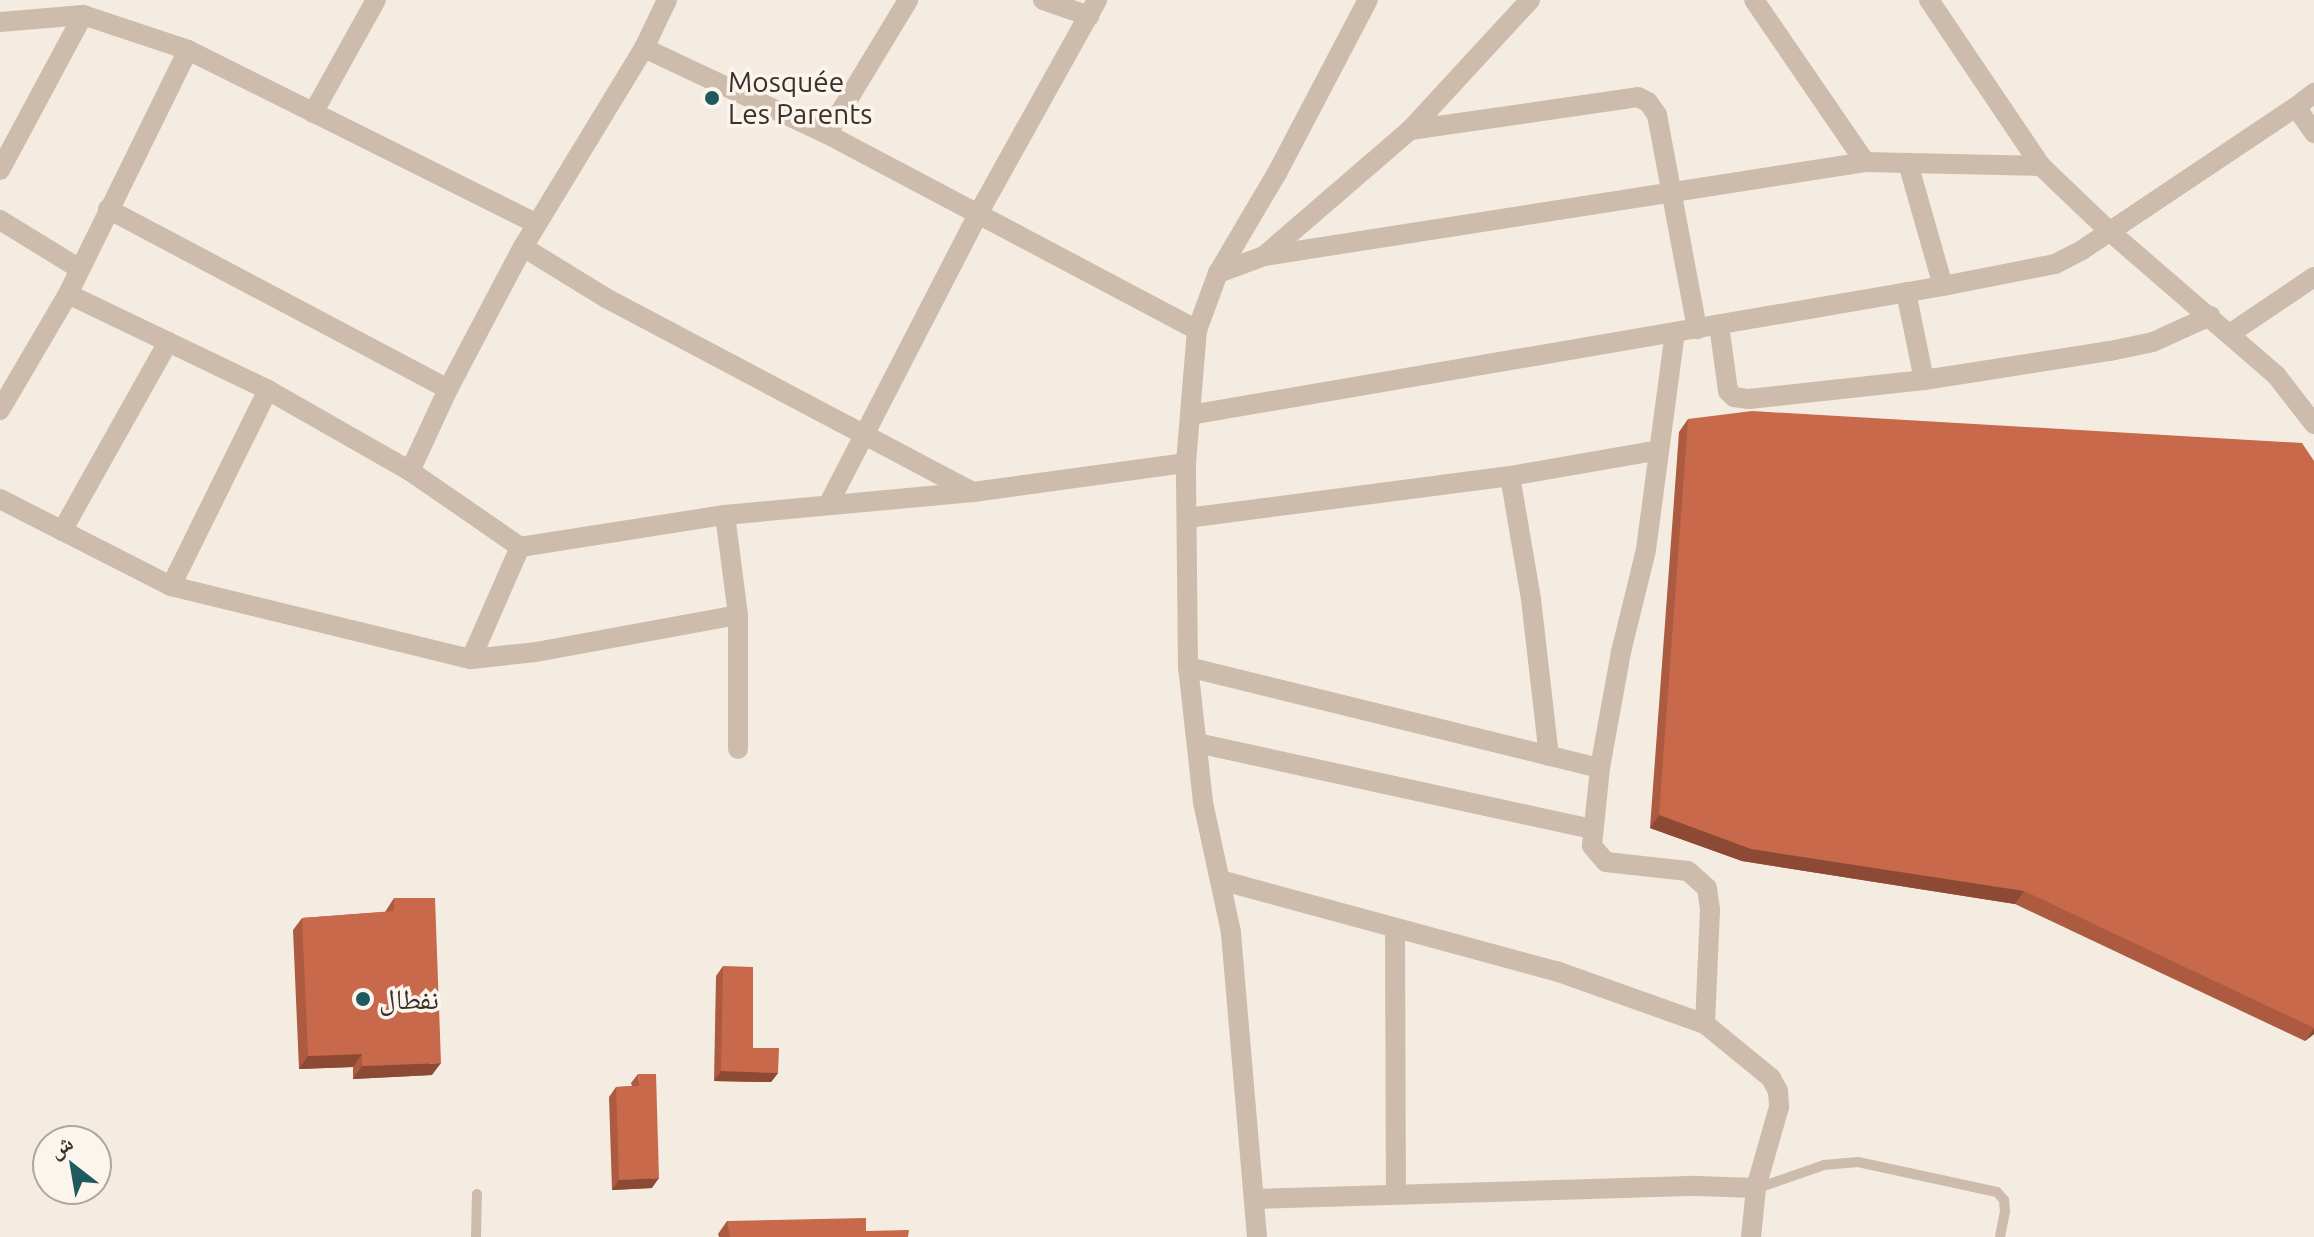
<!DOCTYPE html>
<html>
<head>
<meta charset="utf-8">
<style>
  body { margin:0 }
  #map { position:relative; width:2314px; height:1237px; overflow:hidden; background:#f4ebe1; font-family:Ubuntu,"Noto Naskh Arabic",sans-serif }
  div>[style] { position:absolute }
  .lane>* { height:10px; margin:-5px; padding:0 5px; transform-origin:5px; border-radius:5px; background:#cdbbac }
  .street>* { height:20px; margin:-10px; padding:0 10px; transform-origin:10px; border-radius:10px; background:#cdbbac }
  .wall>* { inset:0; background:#ac5a40 }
  .shaded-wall>* { inset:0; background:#8c4a34 }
  .building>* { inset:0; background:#c8694b }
  .dots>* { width:22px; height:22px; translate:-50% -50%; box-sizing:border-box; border:4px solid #fbf5ee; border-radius:50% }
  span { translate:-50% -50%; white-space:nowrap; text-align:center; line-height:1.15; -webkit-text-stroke:7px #fbf5ee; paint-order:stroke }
  .poi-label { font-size:28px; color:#3b302b }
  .left { translate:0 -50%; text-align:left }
  .north { position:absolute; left:32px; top:1125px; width:80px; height:80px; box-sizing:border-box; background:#fbf5ee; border:2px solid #aea6a0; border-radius:50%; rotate:329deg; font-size:22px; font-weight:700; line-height:32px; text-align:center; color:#3b302b }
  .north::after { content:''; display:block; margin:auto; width:28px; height:36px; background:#1f5a5e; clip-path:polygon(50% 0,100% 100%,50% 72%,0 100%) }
</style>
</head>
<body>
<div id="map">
  <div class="lane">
    <div style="left:1758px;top:1188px;width:70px;rotate:-19.2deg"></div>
    <div style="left:1824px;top:1165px;width:34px;rotate:-5deg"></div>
    <div style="left:1858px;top:1162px;width:142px;rotate:12.2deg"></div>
    <div style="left:1997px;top:1192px;width:11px;rotate:49deg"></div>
    <div style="left:2004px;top:1200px;width:11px;rotate:85deg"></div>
    <div style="left:2005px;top:1211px;width:26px;rotate:101deg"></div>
    <div style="left:476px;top:1237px;width:43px;rotate:-88.7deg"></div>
  </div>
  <div class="street">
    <div style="left:1043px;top:0;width:49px;rotate:19.2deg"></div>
    <div style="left:1929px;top:0;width:200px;rotate:56deg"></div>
    <div style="left:2041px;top:166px;width:93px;rotate:43.7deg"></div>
    <div style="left:2108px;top:230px;width:222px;rotate:40.8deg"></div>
    <div style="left:2276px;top:375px;width:62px;rotate:52.2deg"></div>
    <div style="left:0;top:22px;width:83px;rotate:-4.8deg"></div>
    <div style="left:644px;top:48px;width:53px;rotate:-64.4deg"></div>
    <div style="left:2296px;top:107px;width:23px;rotate:-38deg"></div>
    <div style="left:313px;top:113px;width:129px;rotate:-60.9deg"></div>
    <div style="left:1410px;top:130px;width:230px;rotate:-8.2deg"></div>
    <div style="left:1638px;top:97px;width:11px;rotate:27deg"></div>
    <div style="left:1648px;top:102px;width:16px;rotate:55deg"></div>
    <div style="left:1657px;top:115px;width:218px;rotate:79.4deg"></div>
    <div style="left:827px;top:134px;width:157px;rotate:-58.8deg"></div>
    <div style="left:1908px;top:163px;width:133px;rotate:1.3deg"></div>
    <div style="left:0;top:170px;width:176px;rotate:-61.8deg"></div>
    <div style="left:83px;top:15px;width:111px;rotate:18.4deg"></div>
    <div style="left:188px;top:50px;width:390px;rotate:26.5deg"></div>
    <div style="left:108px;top:209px;width:385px;rotate:27.9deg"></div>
    <div style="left:0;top:220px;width:94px;rotate:31.5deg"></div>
    <div style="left:523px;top:247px;width:97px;rotate:31.6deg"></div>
    <div style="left:606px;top:298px;width:415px;rotate:27.9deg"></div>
    <div style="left:973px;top:492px;width:215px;rotate:-7.8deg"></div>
    <div style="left:1264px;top:256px;width:193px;rotate:-40.8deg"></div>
    <div style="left:1410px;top:130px;width:177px;rotate:-47.3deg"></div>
    <div style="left:1218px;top:273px;width:49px;rotate:-20.3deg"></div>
    <div style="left:1264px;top:256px;width:608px;rotate:-8.89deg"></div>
    <div style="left:1943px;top:286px;width:114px;rotate:-11.1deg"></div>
    <div style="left:2055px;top:264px;width:30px;rotate:-27deg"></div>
    <div style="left:2082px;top:250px;width:257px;rotate:-33.8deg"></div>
    <div style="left:2296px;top:107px;width:32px;rotate:55deg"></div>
    <div style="left:1906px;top:292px;width:90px;rotate:78.4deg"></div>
    <div style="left:68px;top:294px;width:272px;rotate:-63.8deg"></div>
    <div style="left:1719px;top:325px;width:67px;rotate:82.2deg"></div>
    <div style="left:1728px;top:391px;width:8px;rotate:45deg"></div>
    <div style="left:1734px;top:397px;width:15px;rotate:8deg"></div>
    <div style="left:1749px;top:399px;width:176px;rotate:-6.2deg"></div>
    <div style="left:1924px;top:380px;width:188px;rotate:-8.9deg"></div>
    <div style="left:2110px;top:351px;width:44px;rotate:-11.8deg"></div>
    <div style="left:2153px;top:342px;width:63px;rotate:-24.5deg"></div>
    <div style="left:1675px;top:332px;width:220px;rotate:97.6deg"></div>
    <div style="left:1646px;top:550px;width:105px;rotate:103.8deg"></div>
    <div style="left:1621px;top:652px;width:118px;rotate:100.3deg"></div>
    <div style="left:1600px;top:768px;width:78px;rotate:95.9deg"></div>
    <div style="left:1592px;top:846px;width:21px;rotate:49deg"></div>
    <div style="left:1606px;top:862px;width:82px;rotate:6.3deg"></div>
    <div style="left:1688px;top:871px;width:25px;rotate:42deg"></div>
    <div style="left:1707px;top:888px;width:22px;rotate:82deg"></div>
    <div style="left:1710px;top:910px;width:114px;rotate:92.5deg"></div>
    <div style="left:2231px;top:333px;width:100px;rotate:-34deg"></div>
    <div style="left:0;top:410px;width:134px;rotate:-59.6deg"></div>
    <div style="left:68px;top:294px;width:222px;rotate:25.6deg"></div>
    <div style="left:268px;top:390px;width:163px;rotate:29.7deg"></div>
    <div style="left:410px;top:471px;width:134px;rotate:34.6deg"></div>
    <div style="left:1190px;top:415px;width:764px;rotate:-9.72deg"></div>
    <div style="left:1943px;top:286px;width:128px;rotate:-105.9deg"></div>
    <div style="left:1908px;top:163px;width:43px;rotate:-178.7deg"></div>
    <div style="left:1865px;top:162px;width:196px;rotate:-124.4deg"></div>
    <div style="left:410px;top:471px;width:90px;rotate:-65.1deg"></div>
    <div style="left:448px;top:389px;width:161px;rotate:-62.2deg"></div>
    <div style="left:523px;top:247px;width:233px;rotate:-58.7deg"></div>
    <div style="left:644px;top:48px;width:202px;rotate:25.2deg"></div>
    <div style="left:827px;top:134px;width:419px;rotate:27.9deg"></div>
    <div style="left:1510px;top:476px;width:125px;rotate:80.3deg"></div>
    <div style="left:1531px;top:599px;width:158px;rotate:83.5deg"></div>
    <div style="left:0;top:499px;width:192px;rotate:27deg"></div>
    <div style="left:171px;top:586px;width:219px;rotate:-63.7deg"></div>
    <div style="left:828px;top:505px;width:327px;rotate:-62.7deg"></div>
    <div style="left:978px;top:214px;width:245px;rotate:-60.9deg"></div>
    <div style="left:725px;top:515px;width:101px;rotate:82.6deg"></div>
    <div style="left:738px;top:615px;width:134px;rotate:90deg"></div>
    <div style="left:1187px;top:518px;width:326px;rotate:-7.4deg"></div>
    <div style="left:1510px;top:476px;width:151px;rotate:-9.9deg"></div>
    <div style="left:62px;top:531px;width:217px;rotate:-60.7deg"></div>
    <div style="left:171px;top:586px;width:309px;rotate:13.7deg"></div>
    <div style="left:471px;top:659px;width:122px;rotate:-66.4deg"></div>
    <div style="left:520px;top:547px;width:207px;rotate:-8.9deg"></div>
    <div style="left:725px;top:515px;width:249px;rotate:-5.3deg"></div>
    <div style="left:471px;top:659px;width:65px;rotate:-6.1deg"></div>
    <div style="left:536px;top:652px;width:205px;rotate:-10.4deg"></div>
    <div style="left:1188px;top:667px;width:424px;rotate:13.8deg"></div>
    <div style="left:1197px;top:743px;width:403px;rotate:12.3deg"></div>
    <div style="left:1220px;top:880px;width:348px;rotate:15.2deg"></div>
    <div style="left:1556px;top:971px;width:158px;rotate:19.6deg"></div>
    <div style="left:1705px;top:1024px;width:85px;rotate:39.3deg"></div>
    <div style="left:1771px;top:1078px;width:15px;rotate:62deg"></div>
    <div style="left:1778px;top:1091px;width:16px;rotate:86deg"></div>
    <div style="left:1779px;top:1107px;width:84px;rotate:105.9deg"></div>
    <div style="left:1395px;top:928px;width:265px;rotate:89.8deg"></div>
    <div style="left:1254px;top:1199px;width:443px;rotate:-1.7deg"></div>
    <div style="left:1697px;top:1186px;width:59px;rotate:1.9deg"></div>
    <div style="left:1756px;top:1188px;width:49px;rotate:95.8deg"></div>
    <div style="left:1257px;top:1237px;width:306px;rotate:-94.9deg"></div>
    <div style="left:1231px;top:932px;width:133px;rotate:-102.2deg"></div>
    <div style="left:1203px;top:802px;width:136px;rotate:-96.3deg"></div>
    <div style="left:1188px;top:667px;width:204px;rotate:-90.6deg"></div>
    <div style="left:1186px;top:463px;width:133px;rotate:-85.3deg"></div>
    <div style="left:1197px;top:330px;width:61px;rotate:-69.8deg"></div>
    <div style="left:1218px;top:273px;width:116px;rotate:-59.5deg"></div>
    <div style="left:1277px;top:173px;width:195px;rotate:-62.3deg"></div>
  </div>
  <div class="wall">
    <div style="clip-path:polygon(1688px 419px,2314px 461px,2314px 1034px,2305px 1041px,2015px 904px,1742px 861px,1650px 828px,1679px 432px)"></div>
    <div style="clip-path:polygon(394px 898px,432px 1075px,353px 1079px,353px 1067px,299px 1069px,293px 930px,302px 918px,385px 912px)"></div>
    <div style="clip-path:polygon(723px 966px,753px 1048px,778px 1073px,771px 1082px,714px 1081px,716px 976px)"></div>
    <div style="clip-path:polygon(638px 1074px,652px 1188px,612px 1190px,609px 1097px,616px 1087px,632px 1086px,631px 1083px)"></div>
    <div style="clip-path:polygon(727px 1221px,866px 1231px,908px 1237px,719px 1237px,718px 1234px)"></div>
  </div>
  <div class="shaded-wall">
    <div style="clip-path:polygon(1659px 815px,2024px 891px,2015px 904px,1742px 861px,1650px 828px)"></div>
    <div style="clip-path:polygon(2314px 1029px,2314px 1034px,2305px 1041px)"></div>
    <div style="clip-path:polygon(362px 1054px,353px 1067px,299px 1069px,308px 1056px)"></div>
    <div style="clip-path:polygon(441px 1063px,432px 1075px,353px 1079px,362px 1066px)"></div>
    <div style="clip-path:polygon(721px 1071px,778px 1073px,771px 1082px,714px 1081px)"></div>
    <div style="clip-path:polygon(659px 1178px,652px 1188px,612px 1190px,619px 1180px)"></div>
  </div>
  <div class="building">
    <div style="clip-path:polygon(1752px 411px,2302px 443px,2314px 461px,2314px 1028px,2024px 891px,1751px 849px,1659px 815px,1688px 419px)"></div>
    <div style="clip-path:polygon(394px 898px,435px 898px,441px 1063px,362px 1066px,362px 1054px,308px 1056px,302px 918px,394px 911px)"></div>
    <div style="clip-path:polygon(723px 966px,753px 967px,753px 1048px,779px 1048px,778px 1073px,721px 1071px)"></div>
    <div style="clip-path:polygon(638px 1074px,656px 1074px,659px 1178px,619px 1180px,616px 1087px,639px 1086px)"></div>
    <div style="clip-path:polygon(866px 1218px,866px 1231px,909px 1230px,908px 1237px,730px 1237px,727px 1221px)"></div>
  </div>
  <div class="dots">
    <div style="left:712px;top:98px;background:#1f5a5e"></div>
    <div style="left:363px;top:999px;background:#1f5a5e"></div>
  </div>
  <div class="poi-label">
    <span class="left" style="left:728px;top:98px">Mosquée<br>Les Parents</span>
    <span class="left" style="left:379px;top:999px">نفطال</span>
  </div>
  <div class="north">ش</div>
</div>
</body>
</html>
